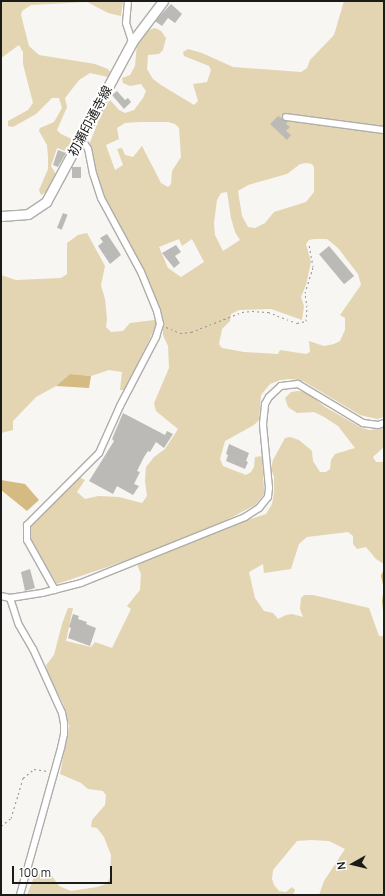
<!DOCTYPE html>
<html>
<head>
<meta charset="utf-8">
<style>
  body { margin:0 }
  #map { position:relative; width:385px; height:896px; overflow:hidden; background:#f7f6f3; font-family:Manrope,"Noto Sans JP",sans-serif }
  div>[style] { position:absolute }
  .green>* { inset:0; background:#e3d4b2 }
  .water>* { inset:0; background:#d5bb82 }
  .stream>* { height:2px; margin:-1px; padding:0 1px; transform-origin:1px; border-radius:1px; background:#d5bb82 }
  .building>* { inset:0; background:#bcbab7; transform-origin:0 0 }
  .path>* { height:1px; margin-top:-0.5px; transform-origin:0; background:repeating-linear-gradient(90deg,#939391 0 2px,transparent 0 5px) }
  .roads { filter:drop-shadow(1px 0 #aeadaa) drop-shadow(-1px 0 #aeadaa) drop-shadow(0 1px #aeadaa) drop-shadow(0 -1px #aeadaa) }
  .minor>* { height:6px; margin:-3px; padding:0 3px; transform-origin:3px; border-radius:3px; background:#fff }
  .secondary>* { height:9px; margin:-4.5px; padding:0 4.5px; transform-origin:4.5px; border-radius:4.5px; background:#fff }
  span { translate:-50% -50%; white-space:nowrap; text-align:center; line-height:1.15; -webkit-text-stroke:4px #fff; paint-order:stroke }
  .street-label { font-size:13px; color:#1b1b1a }
  .frame { position:absolute; inset:0; border:2px solid #1b1b1a; pointer-events:none }
  .north { position:absolute; left:333px; top:844px; width:40px; height:40px; -webkit-text-stroke:3px #fff; paint-order:stroke; rotate:262deg; font-size:11px; font-weight:700; line-height:16px; text-align:center; color:#1b1b1a }
  .north::after { content:''; display:block; margin:auto; width:14px; height:18px; background:#1b1b1a; clip-path:polygon(50% 0,100% 100%,50% 72%,0 100%) }
  .scale { position:absolute; left:12px; top:866px; width:100px; height:18px; box-sizing:border-box; border:2px solid #1b1b1a; border-top:0; padding-left:5px; font-size:12px; line-height:14px; white-space:nowrap; color:#1b1b1a; -webkit-text-stroke:3px #fff; paint-order:stroke }
</style>
</head>
<body>
<div id="map">
  <div class="green">
    <div style="clip-path:polygon(1px 1px,123px 1px,121px 16px,108px 13px,87px 2px,31px 5px,22px 11px,21px 15px,29px 46px,39px 55px,95px 64px,108px 69px,110px 72px,108px 77px,90px 73px,79px 80px,65px 98px,67px 107px,57px 130px,61px 134px,74px 140px,74px 144px,68px 152px,57px 148px,51px 166px,56px 174px,50px 190px,41px 195px,39px 190px,48px 169px,48px 157px,47px 145px,39px 131px,40px 128px,54px 122px,62px 108px,59px 98px,52px 98px,36px 114px,13px 127px,8px 126px,8px 121px,28px 110px,33px 103px,23px 64px,23px 52px,19px 45px,1px 58px)"></div>
    <div style="clip-path:polygon(evenodd,344px 1px,384px 1px,384px 417px,377px 419px,360px 415px,303px 381px,291px 379px,280px 380px,270px 384px,261px 395px,259px 420px,254px 425px,225px 441px,220px 459px,223px 466px,246px 475px,251px 472px,254px 467px,255px 457px,262px 456px,264px 489px,264px 494px,255px 505px,221px 523px,137px 557px,57px 584px,31px 540px,29px 528px,43px 511px,79px 477px,85px 480px,77px 492px,85px 499px,98px 496px,119px 497px,142px 503px,147px 496px,145px 481px,146px 467px,154px 457px,165px 449px,178px 429px,156px 411px,154px 403px,169px 368px,168px 346px,163px 335px,163px 331px,154px 330px,125px 390px,120px 390px,122px 372px,109px 370px,91px 376px,70px 374px,56px 386px,36px 397px,13px 421px,13px 430px,1px 433px,1px 275px,16px 280px,61px 278px,67px 274px,67px 243px,78px 235px,87px 233px,105px 266px,101px 285px,105px 299px,107px 319px,106px 327px,111px 332px,123px 331px,130px 323px,162px 319px,143px 269px,129px 241px,112px 215px,95px 172px,89px 145px,101px 114px,110px 100px,119px 110px,125px 113px,134px 110px,143px 98px,146px 91px,141px 84px,130px 86px,123px 83px,122px 78px,130px 75px,135px 66px,137px 43px,149px 30px,155px 28px,161px 31px,166px 38px,163px 50px,159px 54px,148px 55px,147px 69px,153px 79px,161px 85px,194px 105px,198px 101px,193px 84px,207px 82px,211px 70px,209px 66px,184px 56px,183px 52px,188px 49px,202px 53px,233px 67px,301px 72px,307px 68px,310px 60px,334px 35px,344px 1px,140px 122px,168px 122px,175px 124px,179px 128px,181px 157px,172px 171px,171px 184px,168px 187px,161px 183px,142px 146px,133px 157px,125px 155px,122px 148px,117px 149px,123px 165px,115px 170px,106px 145px,119px 139px,117px 128px,125px 123px,140px 122px,344px 1px,307px 163px,312px 164px,314px 167px,314px 192px,306px 202px,274px 212px,265px 223px,255px 228px,248px 227px,242px 216px,238px 191px,248px 185px,287px 174px,300px 164px,307px 163px,344px 1px,227px 192px,231px 218px,235px 232px,240px 240px,223px 251px,215px 235px,214px 223px,217px 200px,221px 193px,227px 192px,344px 1px,179px 239px,182px 246px,192px 239px,204px 262px,181px 277px,168px 268px,159px 247px,179px 239px,344px 1px,314px 239px,327px 239px,338px 248px,358px 274px,361px 285px,340px 315px,345px 318px,345px 330px,340px 341px,334px 344px,324px 346px,309px 341px,310px 352px,306px 354px,280px 350px,278px 354px,244px 352px,222px 348px,219px 344px,222px 329px,230px 321px,231px 314px,239px 310px,271px 309px,302px 320px,304px 306px,301px 297px,306px 285px,311px 262px,306px 244px,309px 240px,314px 239px)"></div>
    <div style="clip-path:polygon(298px 391px,306px 392px,325px 407px,362px 428px,370px 430px,384px 428px,384px 447px,373px 457px,376px 462px,384px 462px,384px 564px,376px 559px,366px 547px,357px 549px,353px 544px,353px 536px,348px 532px,307px 537px,299px 544px,291px 569px,264px 573px,263px 564px,249px 572px,255px 598px,264px 611px,273px 613px,278px 619px,286px 615px,292px 614px,303px 617px,300px 609px,301px 598px,304px 595px,313px 595px,369px 608px,379px 636px,384px 636px,384px 895px,319px 895px,324px 881px,345px 849px,329px 841px,311px 840px,297px 841px,273px 870px,272px 879px,274px 885px,279px 891px,286px 892px,292px 887px,295px 890px,293px 895px,27px 895px,34px 877px,48px 870px,59px 886px,71px 891px,97px 887px,106px 884px,110px 878px,111px 855px,104px 837px,97px 828px,91px 827px,92px 820px,105px 805px,106px 795px,103px 791px,88px 789px,81px 783px,60px 774px,69px 726px,63px 703px,49px 677px,46px 665px,54px 655px,62px 624px,68px 608px,73px 608px,66px 641px,91px 647px,95px 642px,112px 648px,131px 609px,127px 606px,140px 590px,141px 574px,138px 567px,138px 563px,229px 526px,266px 514px,272px 504px,274px 493px,274px 477px,271px 468px,273px 460px,285px 438px,290px 437px,299px 440px,312px 451px,313px 461px,320px 472px,326px 472px,330px 469px,331px 460px,335px 454px,355px 448px,338px 426px,324px 417px,314px 412px,297px 413px,288px 407px,285px 398px,291px 392px)"></div>
  </div>
  <div class="water">
    <div style="clip-path:polygon(70px 374px,91px 376px,89px 388px,56px 386px)"></div>
    <div style="clip-path:polygon(1px 480px,25px 484px,39px 500px,27px 511px,1px 490px)"></div>
  </div>
  <div class="stream">
    <div style="left:384px;top:571px;width:5px;rotate:112deg"></div>
    <div style="left:382px;top:576px;width:9px;rotate:77deg"></div>
    <div style="left:384px;top:594px;width:7px;rotate:98deg"></div>
    <div style="left:383px;top:601px;width:10px;rotate:84deg"></div>
  </div>
  <div class="building">
    <div style="clip-path:polygon(171px 4px,182px 14px,175px 23px,168px 18px,162px 26px,155px 21px)"></div>
    <div style="clip-path:polygon(117px 91px,125px 100px,128px 98px,131px 102px,124px 109px,112px 95px)"></div>
    <div style="clip-path:polygon(278px 116px,288px 122px,286px 124px,290px 127px,286px 131px,291px 135px,287px 140px,270px 124px)"></div>
    <div style="clip-path:polygon(58px 150px,66px 153px,58px 167px,53px 165px)"></div>
    <div style="left:72px;top:167px;width:9px;height:11px"></div>
    <div style="left:63px;top:213px;width:5px;height:16px;rotate:22deg"></div>
    <div style="clip-path:polygon(107px 234px,121px 255px,110px 264px,98px 246px,103px 242px,100px 238px)"></div>
    <div style="clip-path:polygon(176px 245px,181px 252px,175px 256px,180px 263px,174px 268px,162px 253px)"></div>
    <div style="left:329px;top:246px;width:39px;height:13px;rotate:50deg"></div>
    <div style="clip-path:polygon(123px 413px,165px 435px,167px 431px,173px 434px,164px 448px,156px 442px,150px 452px,148px 451px,144px 457px,137px 471px,140px 472px,134px 484px,139px 486px,133px 495px,117px 486px,113px 494px,89px 481px,114px 441px,112px 439px)"></div>
    <div style="clip-path:polygon(229px 444px,249px 453px,246px 461px,248px 462px,245px 469px,226px 461px,228px 455px,226px 454px)"></div>
    <div style="clip-path:polygon(30px 569px,35px 588px,25px 591px,21px 572px)"></div>
    <div style="clip-path:polygon(73px 614px,79px 616px,78px 619px,87px 622px,86px 624px,96px 628px,90px 646px,68px 638px,71px 628px,69px 627px)"></div>
  </div>
  <div class="path">
    <div style="left:166px;top:327px;width:15px;rotate:23deg"></div>
    <div style="left:180px;top:333px;width:11px;rotate:-5deg"></div>
    <div style="left:191px;top:332px;width:55px;rotate:-21.4deg"></div>
    <div style="left:242px;top:312px;width:10px;rotate:-6deg"></div>
    <div style="left:252px;top:311px;width:16px;rotate:4deg"></div>
    <div style="left:268px;top:312px;width:31px;rotate:21deg"></div>
    <div style="left:297px;top:323px;width:9px;rotate:-13deg"></div>
    <div style="left:306px;top:321px;width:14px;rotate:-86deg"></div>
    <div style="left:307px;top:307px;width:14px;rotate:-98deg"></div>
    <div style="left:305px;top:293px;width:27px;rotate:-73deg"></div>
    <div style="left:313px;top:267px;width:23px;rotate:-100deg"></div>
    <div style="left:1px;top:826px;width:13px;rotate:-39deg"></div>
    <div style="left:11px;top:818px;width:42px;rotate:-73.3deg"></div>
    <div style="left:23px;top:778px;width:14px;rotate:-39deg"></div>
    <div style="left:34px;top:769px;width:14px;rotate:8deg"></div>
  </div>
  <div class="roads">
    <div class="minor">
      <div style="left:128px;top:1px;width:22px;rotate:95deg"></div>
      <div style="left:126px;top:23px;width:20px;rotate:72deg"></div>
      <div style="left:286px;top:117px;width:99px;rotate:7.6deg"></div>
      <div style="left:55px;top:590px;width:57px;rotate:-119.2deg"></div>
      <div style="left:27px;top:540px;width:15px;rotate:-90deg"></div>
      <div style="left:27px;top:525px;width:102px;rotate:-45deg"></div>
      <div style="left:99px;top:453px;width:51px;rotate:-65.9deg"></div>
      <div style="left:120px;top:406px;width:78px;rotate:-62.4deg"></div>
      <div style="left:156px;top:337px;width:14px;rotate:-73deg"></div>
      <div style="left:160px;top:324px;width:13px;rotate:-103deg"></div>
      <div style="left:157px;top:311px;width:42px;rotate:-112.3deg"></div>
      <div style="left:141px;top:272px;width:84px;rotate:-118.4deg"></div>
      <div style="left:101px;top:198px;width:25px;rotate:-108deg"></div>
      <div style="left:93px;top:174px;width:25px;rotate:-101deg"></div>
      <div style="left:88px;top:149px;width:13px;rotate:-122deg"></div>
      <div style="left:1px;top:596px;width:9px;rotate:13deg"></div>
      <div style="left:10px;top:598px;width:28px;rotate:72deg"></div>
      <div style="left:19px;top:625px;width:28px;rotate:60deg"></div>
      <div style="left:33px;top:649px;width:70px;rotate:65.6deg"></div>
      <div style="left:62px;top:713px;width:10px;rotate:79deg"></div>
      <div style="left:64px;top:723px;width:11px;rotate:90deg"></div>
      <div style="left:64px;top:734px;width:14px;rotate:102deg"></div>
      <div style="left:61px;top:748px;width:153px;rotate:105.6deg"></div>
      <div style="left:10px;top:598px;width:32px;rotate:-9deg"></div>
      <div style="left:42px;top:593px;width:40px;rotate:-14.4deg"></div>
      <div style="left:81px;top:583px;width:177px;rotate:-21.9deg"></div>
      <div style="left:245px;top:517px;width:17px;rotate:-33deg"></div>
      <div style="left:259px;top:508px;width:14px;rotate:-51deg"></div>
      <div style="left:268px;top:497px;width:9px;rotate:-84deg"></div>
      <div style="left:269px;top:488px;width:64px;rotate:-95.4deg"></div>
      <div style="left:263px;top:424px;width:20px;rotate:-84deg"></div>
      <div style="left:265px;top:404px;width:8px;rotate:-60deg"></div>
      <div style="left:269px;top:397px;width:16px;rotate:-43deg"></div>
      <div style="left:281px;top:386px;width:17px;rotate:-7deg"></div>
      <div style="left:298px;top:384px;width:76px;rotate:31deg"></div>
      <div style="left:363px;top:423px;width:15px;rotate:8deg"></div>
      <div style="left:378px;top:425px;width:6px;rotate:-18deg"></div>
    </div>
    <div class="secondary">
      <div style="left:1px;top:216px;width:27px;rotate:-4deg"></div>
      <div style="left:28px;top:214px;width:22px;rotate:-34deg"></div>
      <div style="left:46px;top:202px;width:182px;rotate:-61.7deg"></div>
      <div style="left:132px;top:42px;width:51px;rotate:-52.9deg"></div>
    </div>
  </div>
  <div class="street-label">
    <span style="left:90px;top:121px;rotate:-62deg">初瀬印通寺線</span>
  </div>
  <div class="frame"></div>
  <div class="north">N</div>
  <div class="scale">100 m</div>
</div>
</body>
</html>
